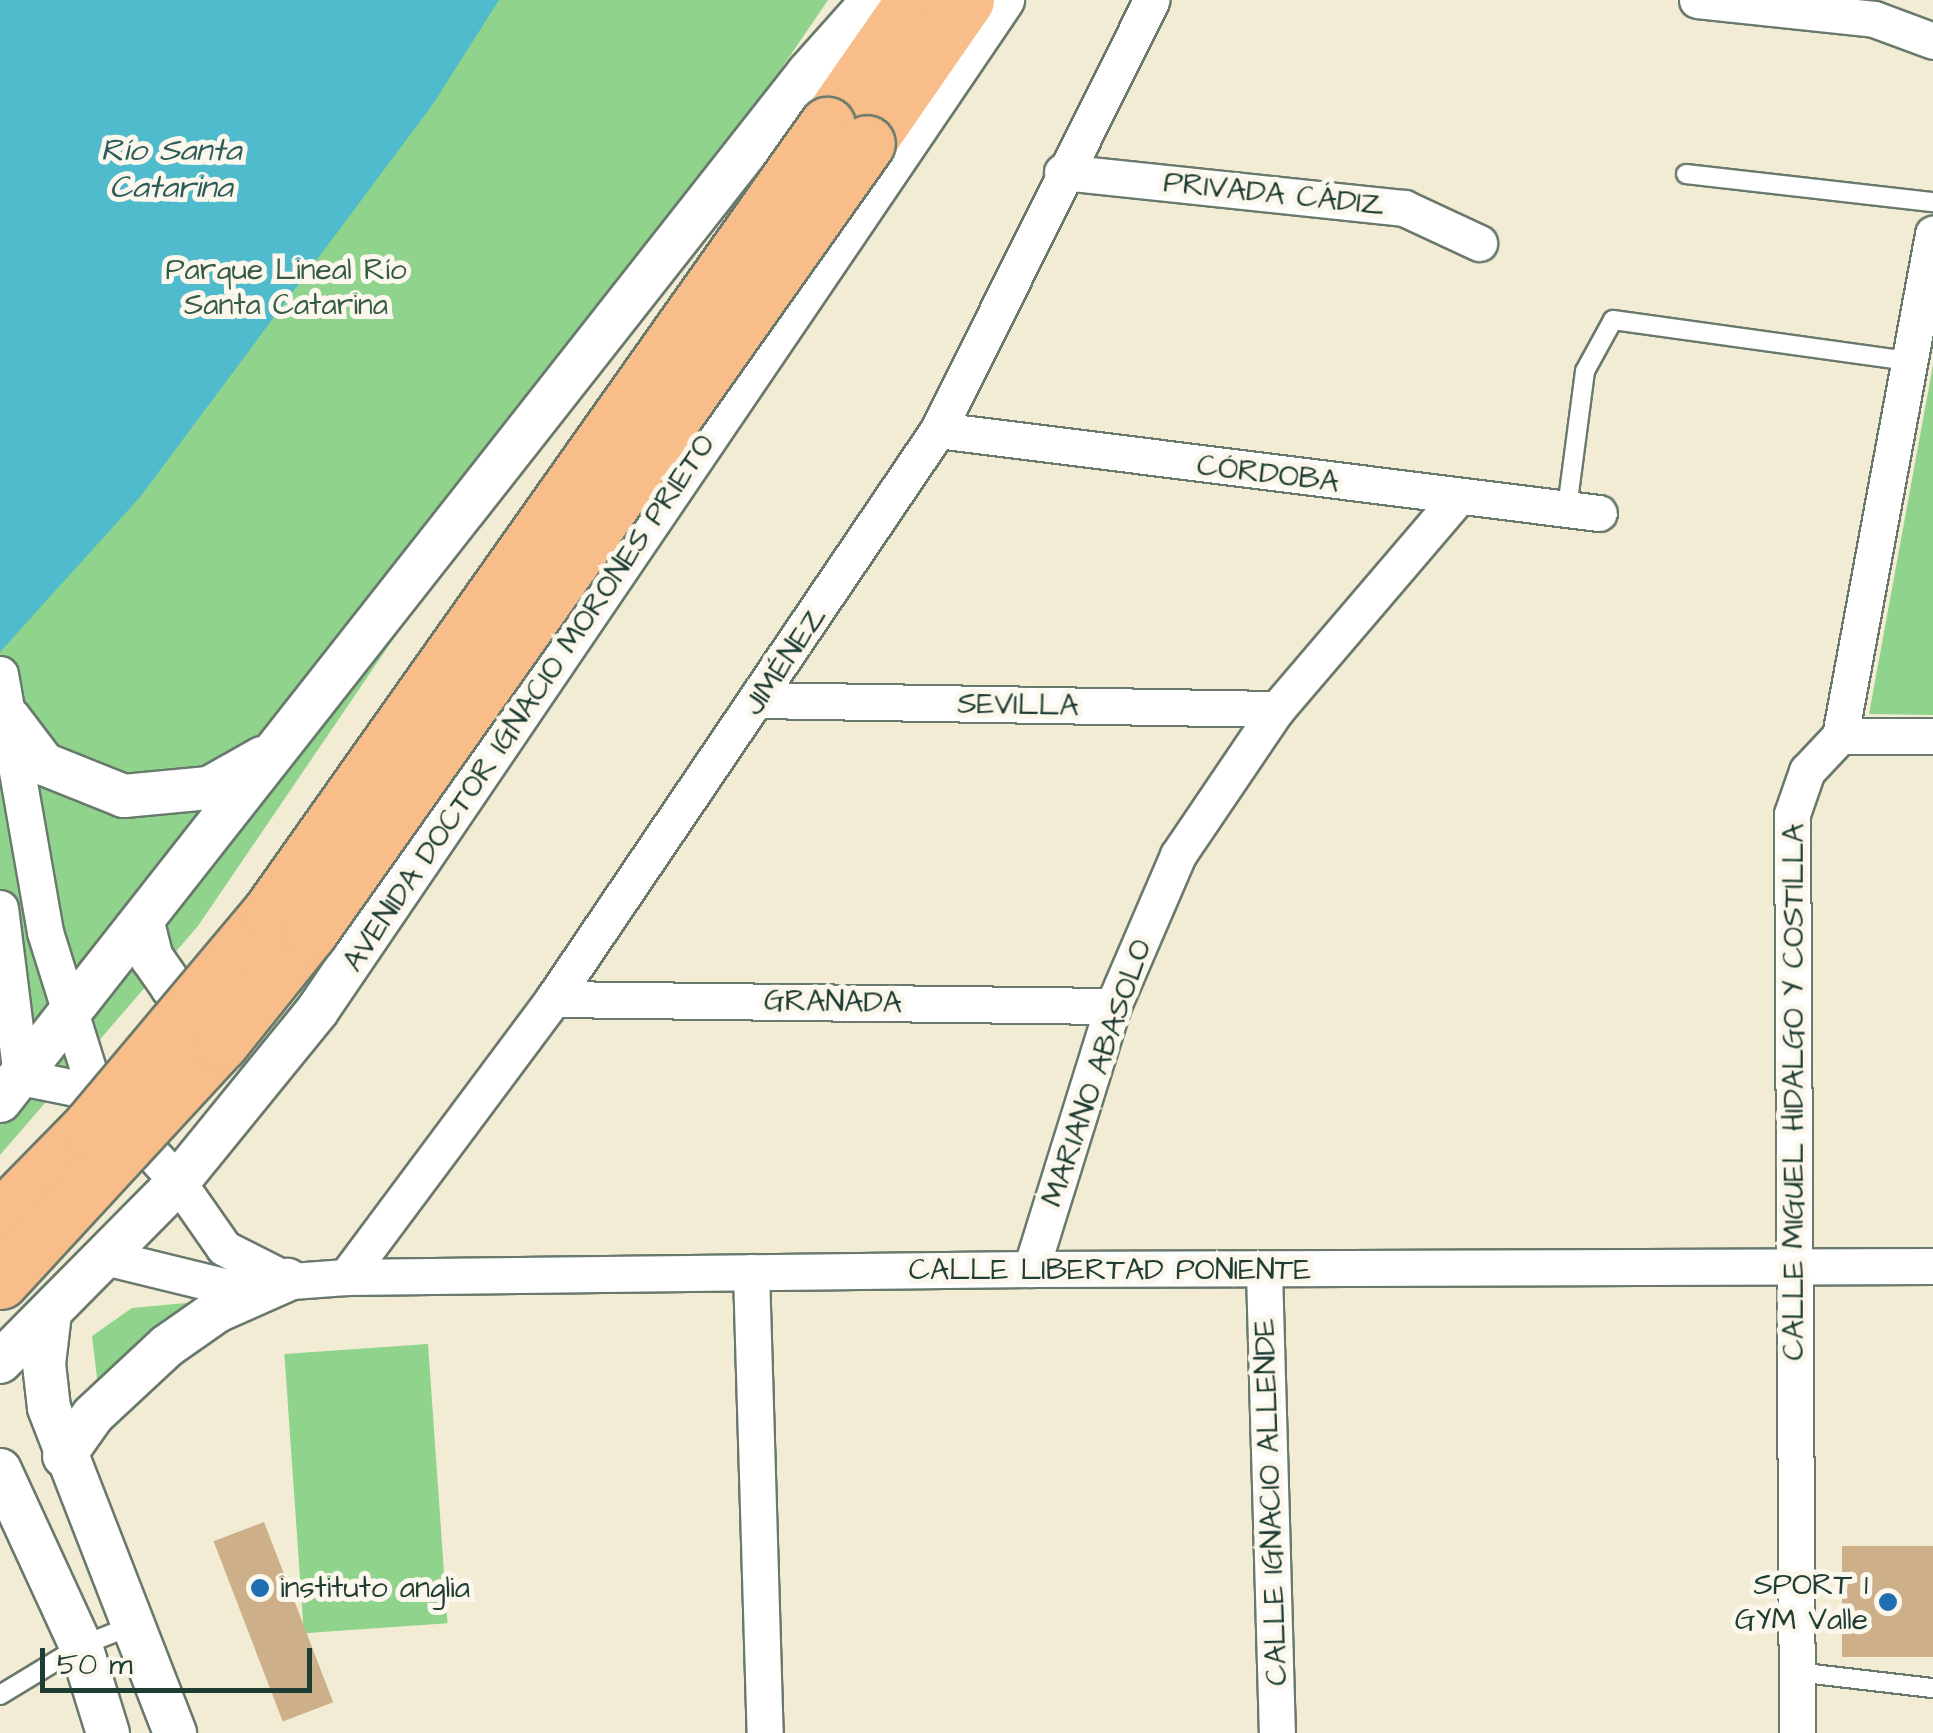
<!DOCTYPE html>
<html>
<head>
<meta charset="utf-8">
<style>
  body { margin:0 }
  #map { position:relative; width:1933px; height:1733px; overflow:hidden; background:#f2ecd5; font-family:"Architects Daughter",sans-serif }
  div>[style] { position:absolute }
  .green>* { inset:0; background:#8fd38c; transform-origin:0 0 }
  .water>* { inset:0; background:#50bbcc }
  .building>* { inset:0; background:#cdb08a; transform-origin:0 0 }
  .roads { filter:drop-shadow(2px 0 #697a6c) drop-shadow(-2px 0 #697a6c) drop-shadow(0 2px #697a6c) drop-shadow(0 -2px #697a6c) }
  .service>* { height:18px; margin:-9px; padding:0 9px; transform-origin:9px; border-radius:9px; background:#fff }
  .minor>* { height:35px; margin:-17.5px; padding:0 17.5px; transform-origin:17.5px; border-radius:17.5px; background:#fff }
  .tertiary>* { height:42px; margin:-21px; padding:0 21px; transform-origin:21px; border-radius:21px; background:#fff }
  .primary>* { height:55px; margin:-27.5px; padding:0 27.5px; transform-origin:27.5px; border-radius:27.5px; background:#f8bd89 }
  .bridges { filter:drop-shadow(2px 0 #697a6c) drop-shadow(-2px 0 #697a6c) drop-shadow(0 2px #697a6c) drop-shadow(0 -2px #697a6c) }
  .primary-bridge>* { height:55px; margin:-27.5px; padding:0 27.5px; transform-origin:27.5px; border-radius:27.5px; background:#f8bd89 }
  .dots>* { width:28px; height:28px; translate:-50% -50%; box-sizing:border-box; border:5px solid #fbf7ec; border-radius:50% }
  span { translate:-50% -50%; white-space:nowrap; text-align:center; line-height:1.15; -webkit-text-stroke:10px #fbf7ec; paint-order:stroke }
  .street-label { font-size:30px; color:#1f3d34 }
  .park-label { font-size:30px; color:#355b46 }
  .poi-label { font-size:30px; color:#1f3d34 }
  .right { translate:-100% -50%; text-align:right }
  .left { translate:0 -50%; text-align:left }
  .water-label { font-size:32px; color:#2b5c5a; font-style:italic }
  .scale { position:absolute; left:40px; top:1648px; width:272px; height:45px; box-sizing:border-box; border:5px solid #1f3d34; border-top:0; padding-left:12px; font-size:30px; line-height:35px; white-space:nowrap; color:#1f3d34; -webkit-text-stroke:8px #fbf7ec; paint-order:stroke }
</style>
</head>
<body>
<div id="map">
  <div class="green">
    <div style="clip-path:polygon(0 0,828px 0,198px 926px,0 1155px)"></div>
    <div style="clip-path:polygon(1933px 365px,1933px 715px,1869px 714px)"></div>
    <div style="clip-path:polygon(208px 1301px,99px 1395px,92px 1336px,132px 1308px)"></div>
    <div style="left:428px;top:1344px;width:280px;height:144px;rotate:86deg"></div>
  </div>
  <div class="water">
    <div style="clip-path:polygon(0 0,499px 0,433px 104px,140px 497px,0 652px)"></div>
  </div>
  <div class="building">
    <div style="left:264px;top:1522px;width:193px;height:54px;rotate:69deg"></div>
    <div style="left:1933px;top:1546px;width:111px;height:91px;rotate:90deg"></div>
  </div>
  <div class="roads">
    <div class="service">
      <div style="left:1686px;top:174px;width:249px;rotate:6.5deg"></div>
      <div style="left:1567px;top:508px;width:138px;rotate:-82.5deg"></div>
      <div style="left:1585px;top:371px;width:58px;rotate:-61.2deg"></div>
      <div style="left:1613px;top:320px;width:299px;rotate:7.9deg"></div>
      <div style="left:1796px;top:1672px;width:138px;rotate:6.7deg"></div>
      <div style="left:0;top:1695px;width:95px;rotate:-31.2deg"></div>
      <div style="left:81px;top:1646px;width:54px;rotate:-21.8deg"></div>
    </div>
    <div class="minor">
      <div style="left:1697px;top:0;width:178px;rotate:6.1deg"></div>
      <div style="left:1874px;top:19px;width:63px;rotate:20.4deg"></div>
      <div style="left:1062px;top:172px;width:344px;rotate:6deg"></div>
      <div style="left:1404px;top:208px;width:83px;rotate:25deg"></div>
      <div style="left:938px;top:430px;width:666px;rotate:7.16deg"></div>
      <div style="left:0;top:674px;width:262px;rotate:80.1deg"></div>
      <div style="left:45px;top:932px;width:168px;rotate:72.6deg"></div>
      <div style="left:95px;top:1092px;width:122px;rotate:47.3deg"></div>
      <div style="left:178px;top:1182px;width:80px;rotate:55.1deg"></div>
      <div style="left:224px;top:1248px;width:66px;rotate:27deg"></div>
      <div style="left:759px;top:700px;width:518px;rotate:1deg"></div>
      <div style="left:1840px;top:736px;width:93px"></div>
      <div style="left:0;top:908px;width:170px;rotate:82.9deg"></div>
      <div style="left:21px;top:1077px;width:76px;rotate:11.5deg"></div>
      <div style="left:553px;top:999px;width:560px;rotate:0.72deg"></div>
      <div style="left:105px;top:1257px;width:122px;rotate:13.7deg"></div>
      <div style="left:224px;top:1286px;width:122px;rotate:-4.2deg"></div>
      <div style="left:346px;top:1277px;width:685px;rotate:-0.67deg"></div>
      <div style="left:1031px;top:1269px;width:902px;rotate:-0.19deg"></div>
      <div style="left:1031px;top:1269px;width:275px;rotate:-72.7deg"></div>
      <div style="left:1113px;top:1006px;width:164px;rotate:-66.7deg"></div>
      <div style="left:1178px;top:855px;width:176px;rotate:-55.9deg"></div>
      <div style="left:1277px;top:709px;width:277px;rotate:-49.5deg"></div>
      <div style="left:1264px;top:1271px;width:462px;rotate:88.4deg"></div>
      <div style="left:751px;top:1272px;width:461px;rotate:88.3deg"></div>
      <div style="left:346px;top:1277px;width:347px;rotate:-53.3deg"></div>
      <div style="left:553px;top:999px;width:687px;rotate:-55.92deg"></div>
      <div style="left:938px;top:430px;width:480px;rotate:-63.6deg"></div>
      <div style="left:1797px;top:1733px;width:919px;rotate:-90.31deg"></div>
      <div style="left:1792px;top:814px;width:46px;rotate:-70.8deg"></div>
      <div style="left:1807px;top:771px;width:48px;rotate:-46.7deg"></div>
      <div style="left:1840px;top:736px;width:511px;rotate:-79.5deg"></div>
    </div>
    <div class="tertiary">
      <div style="left:9px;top:718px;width:58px;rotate:52.7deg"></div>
      <div style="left:44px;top:764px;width:86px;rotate:21.8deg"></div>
      <div style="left:124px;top:796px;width:85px;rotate:-5.4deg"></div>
      <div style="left:209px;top:788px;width:61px;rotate:-29.5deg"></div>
      <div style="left:143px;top:923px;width:36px;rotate:76deg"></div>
      <div style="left:152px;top:958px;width:35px;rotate:55deg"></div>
      <div style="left:172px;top:987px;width:57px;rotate:29.2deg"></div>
      <div style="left:0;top:1101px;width:1308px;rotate:-51.83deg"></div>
      <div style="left:808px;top:73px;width:98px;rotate:-48.3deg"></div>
      <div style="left:50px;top:1313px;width:51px;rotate:96.7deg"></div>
      <div style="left:44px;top:1364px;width:44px;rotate:83.5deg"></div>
      <div style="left:49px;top:1408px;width:349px;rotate:68.8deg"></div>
      <div style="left:0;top:1362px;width:253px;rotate:-45.3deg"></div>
      <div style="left:178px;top:1182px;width:220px;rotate:-50.9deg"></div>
      <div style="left:317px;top:1011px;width:1222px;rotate:-55.84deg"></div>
      <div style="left:64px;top:1456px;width:50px;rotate:-54.7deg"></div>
      <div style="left:93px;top:1415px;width:101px;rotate:-43deg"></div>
      <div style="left:167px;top:1346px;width:61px;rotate:-35deg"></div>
      <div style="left:217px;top:1311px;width:77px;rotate:-23.9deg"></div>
      <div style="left:0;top:1470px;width:194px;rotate:65.3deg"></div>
      <div style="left:81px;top:1646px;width:91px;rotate:72.8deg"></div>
    </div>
    <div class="primary">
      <div style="left:827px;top:125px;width:152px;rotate:-55.2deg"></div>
      <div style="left:867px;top:143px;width:174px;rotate:-55.3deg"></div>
    </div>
  </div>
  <div class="bridges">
    <div class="primary-bridge">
      <div style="left:0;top:1219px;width:129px;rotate:-45.6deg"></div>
      <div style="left:90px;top:1127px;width:282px;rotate:-50deg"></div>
      <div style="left:271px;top:911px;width:963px;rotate:-54.73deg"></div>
      <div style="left:0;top:1281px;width:324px;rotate:-47.3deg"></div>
      <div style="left:220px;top:1043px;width:142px;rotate:-51.3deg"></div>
      <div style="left:309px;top:932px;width:966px;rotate:-54.73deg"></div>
    </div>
  </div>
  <div class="dots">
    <div style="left:260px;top:1588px;background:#1f6fb2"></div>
    <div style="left:1888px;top:1602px;background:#1f6fb2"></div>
  </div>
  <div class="street-label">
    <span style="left:1274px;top:194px;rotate:6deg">PRIVADA CÁDIZ</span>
    <span style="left:1268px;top:474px;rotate:7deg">CÓRDOBA</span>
    <span style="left:785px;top:661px;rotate:-56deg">JIMÉNEZ</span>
    <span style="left:529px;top:703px;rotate:-56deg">AVENIDA DOCTOR IGNACIO MORONES PRIETO</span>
    <span style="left:1018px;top:705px;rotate:1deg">SEVILLA</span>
    <span style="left:833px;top:1002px;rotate:1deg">GRANADA</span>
    <span style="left:1097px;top:1073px;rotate:-71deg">MARIANO ABASOLO</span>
    <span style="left:1794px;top:1092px;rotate:-90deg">CALLE MIGUEL HIDALGO Y COSTILLA</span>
    <span style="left:1110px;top:1270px">CALLE LIBERTAD PONIENTE</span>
    <span style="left:1271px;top:1502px;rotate:-92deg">CALLE IGNACIO ALLENDE</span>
  </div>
  <div class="park-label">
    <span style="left:286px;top:287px">Parque Lineal Río<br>Santa Catarina</span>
  </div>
  <div class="poi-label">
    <span class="right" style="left:1868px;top:1602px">SPORT 1<br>GYM Valle</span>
    <span class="left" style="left:280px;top:1588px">instituto anglia</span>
  </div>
  <div class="water-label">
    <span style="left:171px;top:170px">Río Santa<br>Catarina</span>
  </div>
  <div class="scale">50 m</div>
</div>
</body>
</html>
